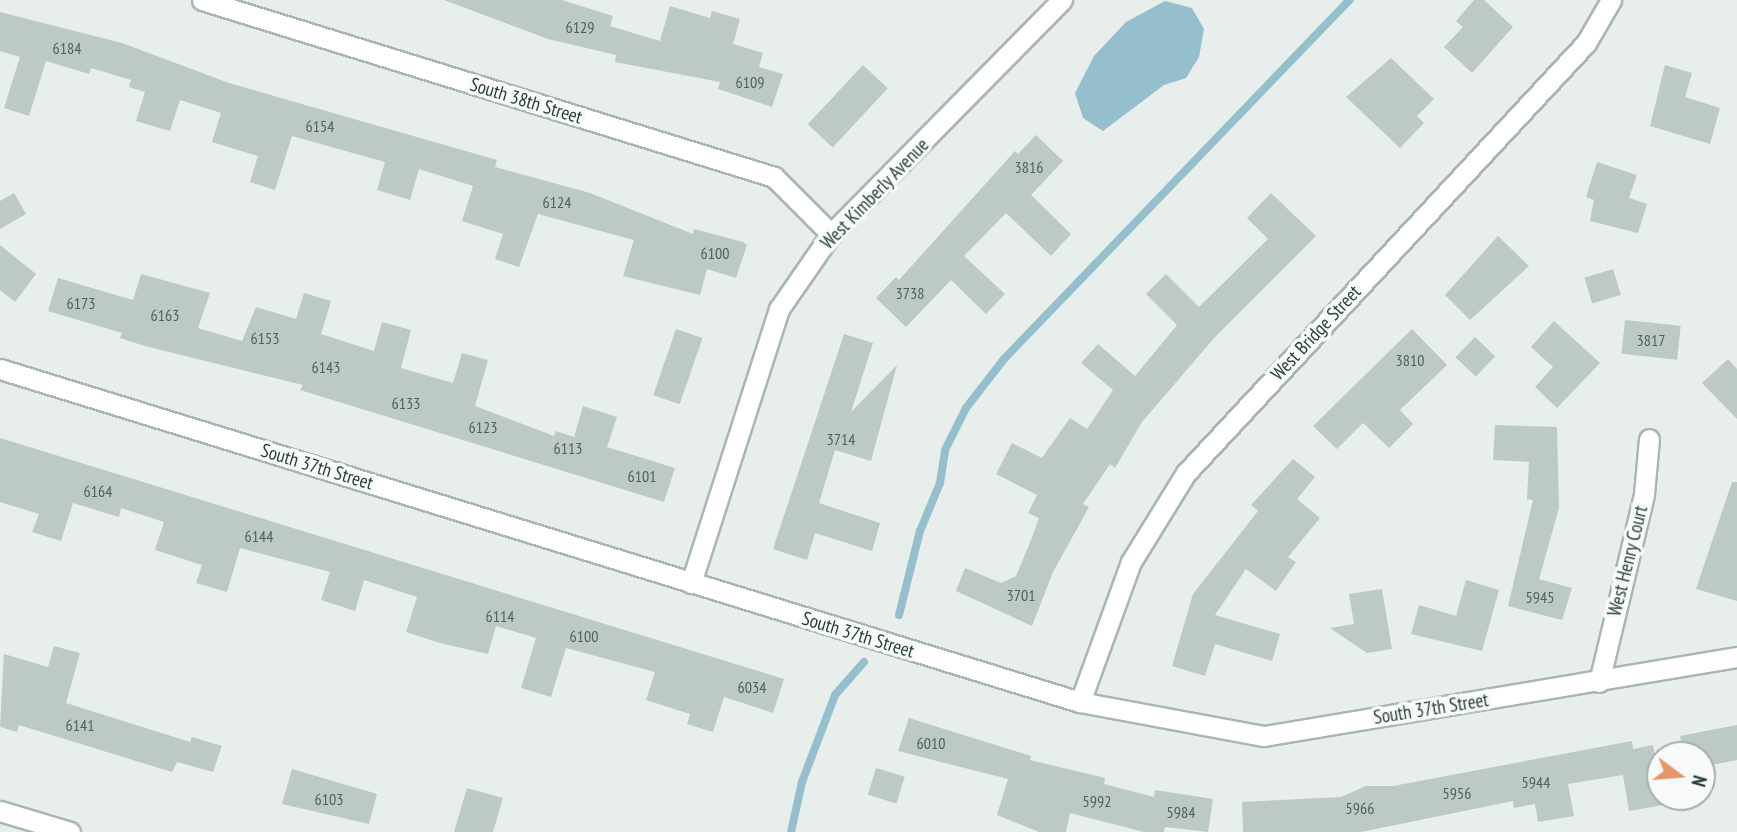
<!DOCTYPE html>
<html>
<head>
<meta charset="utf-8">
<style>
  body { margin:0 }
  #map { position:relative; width:1737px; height:832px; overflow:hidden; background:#e7eeeb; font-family:"PT Sans Narrow",sans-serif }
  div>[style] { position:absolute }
  .water>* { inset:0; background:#95bfcd }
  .stream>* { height:8px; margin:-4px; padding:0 4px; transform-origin:4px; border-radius:4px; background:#95bfcd }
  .building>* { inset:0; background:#bcc9c5; transform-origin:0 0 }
  .roads { filter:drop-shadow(2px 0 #aab6b3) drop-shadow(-2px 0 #aab6b3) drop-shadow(0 2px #aab6b3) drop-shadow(0 -2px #aab6b3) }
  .street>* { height:19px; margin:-9.5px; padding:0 9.5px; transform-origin:9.5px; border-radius:9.5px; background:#fff }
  span { translate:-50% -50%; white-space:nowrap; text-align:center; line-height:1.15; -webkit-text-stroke:7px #f7faf9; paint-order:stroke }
  .number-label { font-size:16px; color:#4c625e }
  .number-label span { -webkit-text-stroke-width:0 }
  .street-label { font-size:19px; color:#273f3b }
  .north { position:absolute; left:1646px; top:741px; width:70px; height:70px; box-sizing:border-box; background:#f7faf9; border:2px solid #a4afad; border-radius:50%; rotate:106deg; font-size:19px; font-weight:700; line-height:28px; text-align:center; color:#273f3b }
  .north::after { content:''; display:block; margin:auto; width:24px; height:32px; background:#e5966d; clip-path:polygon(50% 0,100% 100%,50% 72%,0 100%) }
</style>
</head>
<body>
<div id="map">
  <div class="water">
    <div style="clip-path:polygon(1165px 1px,1192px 8px,1204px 29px,1199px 57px,1186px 78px,1164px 85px,1103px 131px,1083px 118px,1075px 93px,1094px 56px,1126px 22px)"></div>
  </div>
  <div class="stream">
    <div style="left:899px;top:615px;width:87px;rotate:-76deg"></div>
    <div style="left:920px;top:531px;width:52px;rotate:-67.4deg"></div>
    <div style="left:940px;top:483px;width:33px;rotate:-81deg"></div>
    <div style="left:945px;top:450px;width:47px;rotate:-63.4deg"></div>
    <div style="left:966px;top:408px;width:62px;rotate:-52.2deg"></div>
    <div style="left:1004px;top:359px;width:499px;rotate:-46.1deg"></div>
    <div style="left:791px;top:832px;width:51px;rotate:-77.6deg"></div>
    <div style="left:802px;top:782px;width:93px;rotate:-69.2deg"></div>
    <div style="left:835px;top:695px;width:44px;rotate:-48.7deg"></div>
  </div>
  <div class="building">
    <div style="clip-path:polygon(444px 0,562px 0,613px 16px,610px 26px,660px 41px,670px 6px,710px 18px,712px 11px,740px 19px,733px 44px,763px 53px,759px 67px,783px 74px,772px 107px,718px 89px,720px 82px,615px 62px,616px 55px,548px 39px)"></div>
    <div style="clip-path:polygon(1474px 0,1484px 0,1513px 27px,1472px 73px,1444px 47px,1463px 27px,1456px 21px)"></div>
    <div style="clip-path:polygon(0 12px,122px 43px,229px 83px,497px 160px,495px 167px,590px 193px,693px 234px,694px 229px,743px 242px,747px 245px,736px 278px,707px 269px,700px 295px,623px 276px,634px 240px,538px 214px,519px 267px,495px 259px,503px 234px,462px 221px,473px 186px,419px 169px,410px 200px,377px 190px,385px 162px,292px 136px,275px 190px,250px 182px,258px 156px,212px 142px,221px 113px,180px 100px,170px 131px,136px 121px,145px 92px,129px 87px,131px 80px,91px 68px,89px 74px,46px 61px,29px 116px,4px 108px,20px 57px,0 51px)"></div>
    <div style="clip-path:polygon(1391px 58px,1434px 99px,1417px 116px,1424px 123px,1400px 148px,1346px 97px)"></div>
    <div style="left:863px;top:65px;width:34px;height:81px;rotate:43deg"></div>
    <div style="clip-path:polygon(1665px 65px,1692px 73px,1685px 97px,1720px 108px,1710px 144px,1650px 126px)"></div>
    <div style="clip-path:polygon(1036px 135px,1063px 161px,1031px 195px,1071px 234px,1051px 256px,1006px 213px,964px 256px,1005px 294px,986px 314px,951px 280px,906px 327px,876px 298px,896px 277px,899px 280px,1015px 151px,1018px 154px)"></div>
    <div style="clip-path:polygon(1597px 162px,1637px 175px,1629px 198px,1647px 204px,1638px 233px,1590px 221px,1594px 200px,1586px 197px)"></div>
    <div style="clip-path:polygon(14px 193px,26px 214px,0 229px,0 201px)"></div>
    <div style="clip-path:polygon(1271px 193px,1316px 236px,1215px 337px,1142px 422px,1115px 468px,1110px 464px,1083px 504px,1089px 507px,1053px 572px,1032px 626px,956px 591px,965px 568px,1001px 583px,1016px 576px,1031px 540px,1039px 518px,1028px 513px,1037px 495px,996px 474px,1012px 443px,1042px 458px,1070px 418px,1087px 429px,1113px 390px,1081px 363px,1098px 344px,1135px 376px,1177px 325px,1146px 294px,1166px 274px,1199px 307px,1268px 239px,1247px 218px)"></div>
    <div style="clip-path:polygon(1498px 236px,1529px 266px,1470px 320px,1445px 295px)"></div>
    <div style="clip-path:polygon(0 245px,36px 274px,15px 302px,0 290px)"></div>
    <div style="left:1613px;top:269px;width:27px;height:30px;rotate:73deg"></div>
    <div style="clip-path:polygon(141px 274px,210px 293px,198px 328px,242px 341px,256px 307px,296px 319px,304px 293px,331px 301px,321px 334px,374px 351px,382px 322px,411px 330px,401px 368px,453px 383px,462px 353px,488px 360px,475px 406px,554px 436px,556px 431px,574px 437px,583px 406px,617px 417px,607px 447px,675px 468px,664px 502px,300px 390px,303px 385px,145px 346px,120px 338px,122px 333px,48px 311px,58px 278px,133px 300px)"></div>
    <div style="left:1625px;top:320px;width:56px;height:34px;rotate:6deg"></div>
    <div style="clip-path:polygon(1554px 321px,1600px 363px,1557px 408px,1535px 387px,1553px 367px,1531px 347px)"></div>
    <div style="left:676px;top:329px;width:28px;height:70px;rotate:19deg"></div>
    <div style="clip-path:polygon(1412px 329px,1447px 365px,1400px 410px,1413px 424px,1389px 448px,1363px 423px,1337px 449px,1313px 426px)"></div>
    <div style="clip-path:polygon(844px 334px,873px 343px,851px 412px,897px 365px,871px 461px,835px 450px,819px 503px,880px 523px,872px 551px,815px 533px,807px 560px,773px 549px)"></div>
    <div style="left:1475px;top:337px;width:28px;height:28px;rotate:44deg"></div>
    <div style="clip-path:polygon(1728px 359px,1737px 369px,1737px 419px,1702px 383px)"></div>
    <div style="clip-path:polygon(1495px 425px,1557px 427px,1559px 508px,1539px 579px,1572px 588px,1562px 620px,1508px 606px,1533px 500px,1527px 499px,1529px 462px,1493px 460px)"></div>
    <div style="clip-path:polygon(0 438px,784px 679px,773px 713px,724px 697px,713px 732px,687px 724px,690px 714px,646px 700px,655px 672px,566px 648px,551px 697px,521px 688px,536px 638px,496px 626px,488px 654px,440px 643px,406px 632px,417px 597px,364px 580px,355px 611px,321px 600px,330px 572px,240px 548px,227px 592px,196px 583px,202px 565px,155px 550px,164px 522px,121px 508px,119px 517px,73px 503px,61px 541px,32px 532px,39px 514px,0 502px)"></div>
    <div style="clip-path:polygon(1293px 459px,1315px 477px,1297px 499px,1320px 518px,1288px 557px,1296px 562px,1276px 591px,1246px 569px,1215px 615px,1280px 634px,1272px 661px,1215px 644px,1205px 676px,1172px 666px,1193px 594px,1258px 511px,1251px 505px)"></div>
    <div style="clip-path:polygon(1732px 482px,1737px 482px,1737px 601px,1696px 589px)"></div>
    <div style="clip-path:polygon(1466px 580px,1499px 590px,1482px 651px,1411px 634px,1419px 605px,1456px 616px)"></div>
    <div style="clip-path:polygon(1382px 589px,1392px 649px,1367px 653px,1330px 628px,1354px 624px,1349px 594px)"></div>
    <div style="clip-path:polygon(54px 646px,80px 653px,66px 703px,190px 742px,192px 737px,222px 746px,213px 772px,177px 762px,172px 772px,19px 725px,17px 732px,0 727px,4px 654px,48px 667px)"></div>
    <div style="clip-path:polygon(909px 718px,1031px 756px,1030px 760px,1105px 778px,1104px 784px,1154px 797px,1155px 790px,1213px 799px,1208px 832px,1165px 827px,1164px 832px,1144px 832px,1070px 813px,1066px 832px,1039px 832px,997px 815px,1008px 779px,898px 751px)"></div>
    <div style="clip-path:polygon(1737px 725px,1737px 760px,1702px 767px,1702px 755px,1684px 755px,1680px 736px)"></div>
    <div style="clip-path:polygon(1632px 741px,1633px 749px,1653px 745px,1663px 805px,1629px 811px,1623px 775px,1568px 784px,1574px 816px,1538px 822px,1535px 804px,1514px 808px,1513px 801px,1361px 832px,1243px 832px,1242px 802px,1341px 797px,1366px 786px,1393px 786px)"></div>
    <div style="left:876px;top:768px;width:30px;height:28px;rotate:17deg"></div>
    <div style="clip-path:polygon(292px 769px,377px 794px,369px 824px,282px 804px)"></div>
    <div style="clip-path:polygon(467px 788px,503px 798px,493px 832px,454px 832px)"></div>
  </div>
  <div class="roads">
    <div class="street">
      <div style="left:202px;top:0;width:599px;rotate:17.19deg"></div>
      <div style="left:774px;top:177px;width:81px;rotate:45deg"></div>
      <div style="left:0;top:369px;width:1130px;rotate:17.14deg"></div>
      <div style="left:1080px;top:702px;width:187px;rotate:10.5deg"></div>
      <div style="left:1264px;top:736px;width:480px;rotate:-9.5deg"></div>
      <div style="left:691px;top:583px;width:288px;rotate:-72.2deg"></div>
      <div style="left:779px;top:309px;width:91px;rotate:-55.3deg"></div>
      <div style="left:831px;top:234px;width:329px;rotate:-45.4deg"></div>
      <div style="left:1599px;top:682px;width:193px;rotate:-76.5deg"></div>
      <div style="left:1644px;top:494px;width:55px;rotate:-84.8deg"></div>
      <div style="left:1080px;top:702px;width:149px;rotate:-70deg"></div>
      <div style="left:1131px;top:562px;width:105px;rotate:-58.3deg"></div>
      <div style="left:1186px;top:473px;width:587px;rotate:-47.07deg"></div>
      <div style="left:1586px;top:43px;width:50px;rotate:-59.8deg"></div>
      <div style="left:0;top:811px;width:73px;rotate:16.7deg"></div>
    </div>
  </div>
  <div class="number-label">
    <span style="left:580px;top:27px">6129</span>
    <span style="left:67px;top:48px">6184</span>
    <span style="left:750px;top:82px">6109</span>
    <span style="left:320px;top:126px">6154</span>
    <span style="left:1029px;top:167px">3816</span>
    <span style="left:557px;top:202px">6124</span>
    <span style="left:715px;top:253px">6100</span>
    <span style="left:910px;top:293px">3738</span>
    <span style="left:81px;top:303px">6173</span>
    <span style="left:165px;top:315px">6163</span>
    <span style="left:265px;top:338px">6153</span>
    <span style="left:1651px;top:340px">3817</span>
    <span style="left:1410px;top:360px">3810</span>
    <span style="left:326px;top:367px">6143</span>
    <span style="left:406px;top:403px">6133</span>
    <span style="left:483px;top:427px">6123</span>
    <span style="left:841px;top:439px">3714</span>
    <span style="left:568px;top:448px">6113</span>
    <span style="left:642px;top:476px">6101</span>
    <span style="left:98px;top:491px">6164</span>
    <span style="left:259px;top:536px">6144</span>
    <span style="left:1021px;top:595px">3701</span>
    <span style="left:1540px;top:597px">5945</span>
    <span style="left:500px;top:616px">6114</span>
    <span style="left:584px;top:636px">6100</span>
    <span style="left:752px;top:687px">6034</span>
    <span style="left:80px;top:725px">6141</span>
    <span style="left:931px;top:743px">6010</span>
    <span style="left:1536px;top:782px">5944</span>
    <span style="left:1457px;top:793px">5956</span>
    <span style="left:329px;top:799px">6103</span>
    <span style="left:1097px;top:801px">5992</span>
    <span style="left:1360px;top:808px">5966</span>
    <span style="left:1181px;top:812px">5984</span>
  </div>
  <div class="street-label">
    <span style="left:526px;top:101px;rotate:17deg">South 38th Street</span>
    <span style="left:875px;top:194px;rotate:-46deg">West Kimberly Avenue</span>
    <span style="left:1316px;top:333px;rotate:-47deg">West Bridge Street</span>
    <span style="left:317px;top:467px;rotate:17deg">South 37th Street</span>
    <span style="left:1628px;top:561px;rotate:-76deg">West Henry Court</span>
    <span style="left:858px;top:635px;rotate:17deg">South 37th Street</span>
    <span style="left:1431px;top:709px;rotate:-9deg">South 37th Street</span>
  </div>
  <div class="north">N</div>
</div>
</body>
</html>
